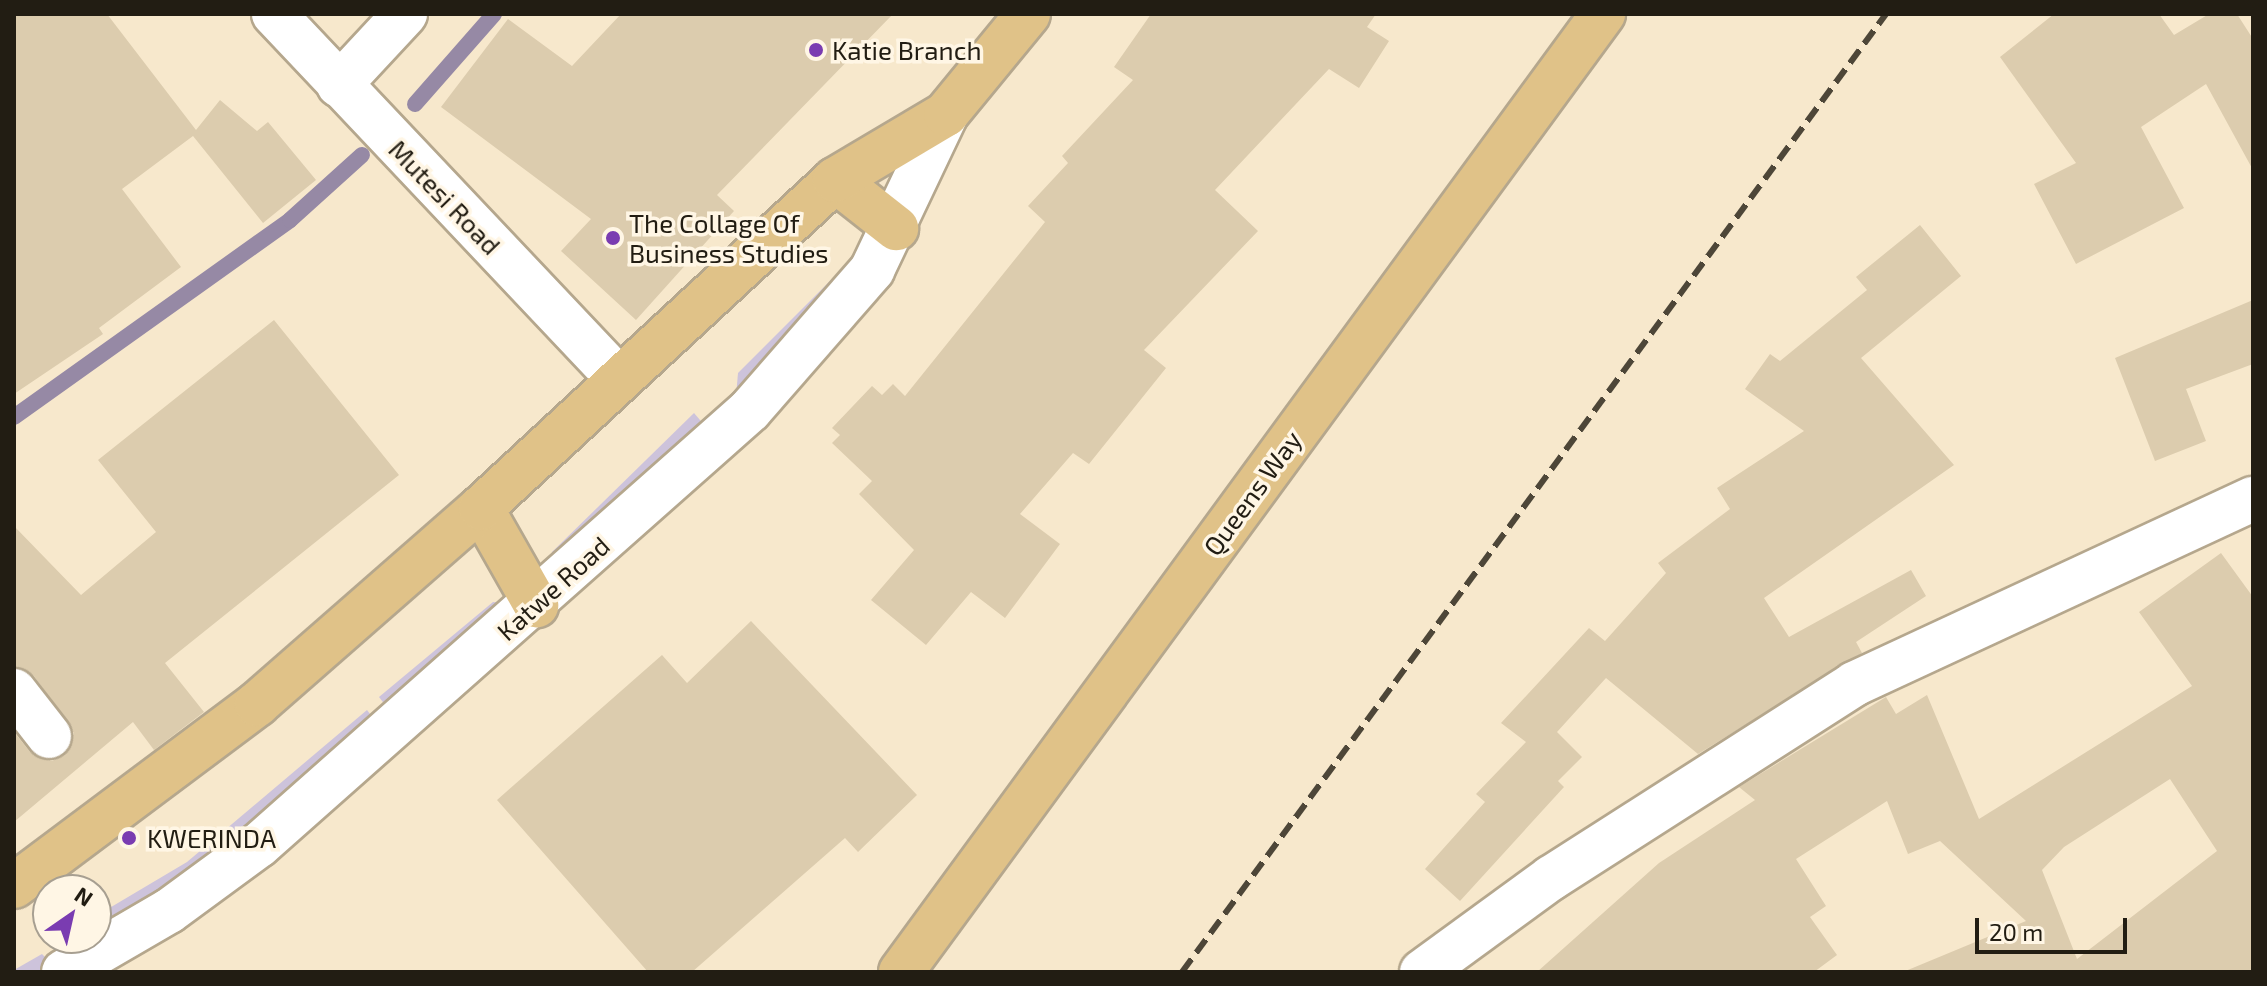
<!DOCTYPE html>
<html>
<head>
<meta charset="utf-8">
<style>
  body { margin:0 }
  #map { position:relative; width:2267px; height:986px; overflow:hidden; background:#f7e8cc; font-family:"Exo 2",sans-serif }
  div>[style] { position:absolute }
  .green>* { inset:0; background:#cdc3db }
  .stream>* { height:16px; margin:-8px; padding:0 8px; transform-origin:8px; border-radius:8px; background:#9689a5 }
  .building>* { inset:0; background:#dcccae }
  .roads { filter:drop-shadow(2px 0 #b5a78d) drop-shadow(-2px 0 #b5a78d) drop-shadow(0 2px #b5a78d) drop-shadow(0 -2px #b5a78d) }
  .minor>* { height:44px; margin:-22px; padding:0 22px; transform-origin:22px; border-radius:22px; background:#fff }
  .tertiary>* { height:44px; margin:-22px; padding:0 22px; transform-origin:22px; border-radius:22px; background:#fff }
  .trunk>* { height:44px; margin:-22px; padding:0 22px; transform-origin:22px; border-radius:22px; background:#e0c288 }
  .rail>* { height:6px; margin-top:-3px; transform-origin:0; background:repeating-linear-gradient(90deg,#4d4638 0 16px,transparent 0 24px) }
  .dots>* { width:22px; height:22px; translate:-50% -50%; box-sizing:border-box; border:4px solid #fff6e5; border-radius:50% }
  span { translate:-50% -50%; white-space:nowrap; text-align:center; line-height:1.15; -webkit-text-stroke:7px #fff6e5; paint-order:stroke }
  .poi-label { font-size:26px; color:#221d13 }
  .left { translate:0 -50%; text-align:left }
  .street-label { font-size:26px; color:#221d13 }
  .frame { position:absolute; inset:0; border:16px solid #221d13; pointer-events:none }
  .north { position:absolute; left:32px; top:874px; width:80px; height:80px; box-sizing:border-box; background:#fff6e5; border:2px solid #a79f91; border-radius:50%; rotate:34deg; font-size:22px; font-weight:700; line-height:32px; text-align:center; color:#221d13 }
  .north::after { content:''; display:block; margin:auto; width:28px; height:36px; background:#7a3cb1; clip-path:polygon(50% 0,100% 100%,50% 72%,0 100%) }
  .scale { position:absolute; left:1975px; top:918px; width:152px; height:36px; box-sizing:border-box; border:4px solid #221d13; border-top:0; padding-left:10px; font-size:24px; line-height:28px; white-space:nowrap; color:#221d13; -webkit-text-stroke:6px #fff6e5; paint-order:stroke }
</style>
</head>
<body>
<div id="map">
  <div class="green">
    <div style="clip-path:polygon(844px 267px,865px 273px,734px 419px,738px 373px)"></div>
    <div style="clip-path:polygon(694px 413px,706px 427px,551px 574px,552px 552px)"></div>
    <div style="clip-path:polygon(493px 602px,510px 604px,403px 728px,379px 697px)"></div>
    <div style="clip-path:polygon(367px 710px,389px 739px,91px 971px,74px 938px,96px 938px,96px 916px,187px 862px)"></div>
    <div style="clip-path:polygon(42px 954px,60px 972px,14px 972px,14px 970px)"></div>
  </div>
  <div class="stream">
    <div style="left:415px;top:104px;width:120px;rotate:-48.7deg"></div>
    <div style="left:14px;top:417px;width:339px;rotate:-35.5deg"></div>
    <div style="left:290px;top:220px;width:97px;rotate:-42.1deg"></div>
  </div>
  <div class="building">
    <div style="clip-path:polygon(14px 14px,107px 14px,196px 130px,220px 100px,257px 131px,268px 122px,316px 180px,263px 223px,193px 136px,122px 189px,181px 267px,99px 328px,103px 334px,14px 394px)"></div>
    <div style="clip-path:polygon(621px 14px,893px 14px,717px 195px,734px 211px,636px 320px,561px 251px,591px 219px,441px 107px,508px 19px,572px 66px)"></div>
    <div style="clip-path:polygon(1151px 14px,1376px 14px,1367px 27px,1389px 41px,1359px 88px,1329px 69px,1215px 190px,1258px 231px,1144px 350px,1166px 368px,1089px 464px,1073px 453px,1020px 514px,1060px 544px,1005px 618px,971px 592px,926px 645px,871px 600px,914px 550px,859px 494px,872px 481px,832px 443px,840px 435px,832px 428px,872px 386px,882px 395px,893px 384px,905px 396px,1045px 222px,1028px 206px,1068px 163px,1062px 156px,1133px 80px,1114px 67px)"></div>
    <div style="clip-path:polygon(2054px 14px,2159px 14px,2174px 35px,2209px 14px,2237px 14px,2253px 39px,2253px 170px,2206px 84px,2141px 127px,2184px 208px,2076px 264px,2034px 184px,2076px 163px,2000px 57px)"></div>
    <div style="clip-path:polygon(1920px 225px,1961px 276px,1861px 358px,1954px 465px,1764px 598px,1789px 637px,1911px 570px,1926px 596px,1856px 642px,1862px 653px,1698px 754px,1606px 678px,1557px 732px,1582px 757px,1558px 781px,1564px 787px,1460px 901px,1425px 869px,1485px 802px,1476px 794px,1526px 742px,1501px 723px,1589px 628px,1605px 641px,1666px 573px,1658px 563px,1730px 509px,1717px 488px,1804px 431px,1745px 389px,1770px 354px,1780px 361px,1867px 290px,1856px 277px)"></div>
    <div style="clip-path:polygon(2253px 300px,2253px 364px,2186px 389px,2206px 441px,2155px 461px,2115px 358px)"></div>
    <div style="clip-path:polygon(274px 320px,399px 475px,165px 663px,204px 712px,154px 750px,133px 722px,14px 822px,14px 732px,30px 752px,52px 761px,65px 755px,74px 733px,34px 676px,14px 667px,14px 526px,81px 595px,156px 532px,98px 460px)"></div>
    <div style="clip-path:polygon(evenodd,2221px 553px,2253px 597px,2253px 972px,1903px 972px,2026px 921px,1940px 841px,1908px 854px,1887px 801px,1796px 859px,1826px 906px,1810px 917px,1837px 955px,1814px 972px,1537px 972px,1659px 863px,1755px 800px,1739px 787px,1886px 697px,1896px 714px,1927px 695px,1979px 819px,2192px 686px,2139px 612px,2221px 553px,2170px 779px,2217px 851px,2077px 959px,2042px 870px,2064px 847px,2170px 779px)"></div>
    <div style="clip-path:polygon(751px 621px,917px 795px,858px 852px,845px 838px,692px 972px,648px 972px,497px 800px,662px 655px,687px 683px)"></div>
  </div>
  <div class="roads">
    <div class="minor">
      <div style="left:339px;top:85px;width:97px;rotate:-47.1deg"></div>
      <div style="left:14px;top:691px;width:57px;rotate:52.1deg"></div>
      <div style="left:1422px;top:972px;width:160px;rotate:-36.1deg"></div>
      <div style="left:1551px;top:878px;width:360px;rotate:-32.6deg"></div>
      <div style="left:1854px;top:684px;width:440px;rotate:-24.9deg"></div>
    </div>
    <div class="tertiary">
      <div style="left:274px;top:14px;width:501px;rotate:46.62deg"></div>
      <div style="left:64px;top:972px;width:121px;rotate:-30.2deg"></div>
      <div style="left:169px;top:911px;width:112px;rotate:-36.3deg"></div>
      <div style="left:259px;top:845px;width:656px;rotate:-41.54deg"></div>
      <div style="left:750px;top:410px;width:186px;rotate:-48.9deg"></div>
      <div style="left:872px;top:270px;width:173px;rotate:-64.6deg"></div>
    </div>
    <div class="trunk">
      <div style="left:835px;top:180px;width:78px;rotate:38.2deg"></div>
      <div style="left:481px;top:508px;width:112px;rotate:60.4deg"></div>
      <div style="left:14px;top:886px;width:304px;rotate:-36.8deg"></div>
      <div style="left:257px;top:704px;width:298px;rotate:-41.2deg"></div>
      <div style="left:481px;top:508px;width:483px;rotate:-42.8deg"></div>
      <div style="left:835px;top:180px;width:129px;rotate:-30.7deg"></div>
      <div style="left:946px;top:114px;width:129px;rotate:-50.6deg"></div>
      <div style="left:901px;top:972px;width:1188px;rotate:-53.77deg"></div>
    </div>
  </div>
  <div class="rail">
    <div style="left:1182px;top:972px;width:1189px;rotate:-53.69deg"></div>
  </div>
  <div class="dots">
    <div style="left:816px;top:50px;background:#7a3cb1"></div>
    <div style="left:613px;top:238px;background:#7a3cb1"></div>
    <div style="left:129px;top:838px;background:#7a3cb1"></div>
  </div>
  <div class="poi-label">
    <span class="left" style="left:832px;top:50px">Katie Branch</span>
    <span class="left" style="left:629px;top:238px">The Collage Of<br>Business Studies</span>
    <span class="left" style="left:147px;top:838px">KWERINDA</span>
  </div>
  <div class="street-label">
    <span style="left:445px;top:197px;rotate:46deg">Mutesi Road</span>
    <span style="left:1252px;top:493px;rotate:-54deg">Queens Way</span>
    <span style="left:553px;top:588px;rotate:-42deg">Katwe Road</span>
  </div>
  <div class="frame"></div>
  <div class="north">N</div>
  <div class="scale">20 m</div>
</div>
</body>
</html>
